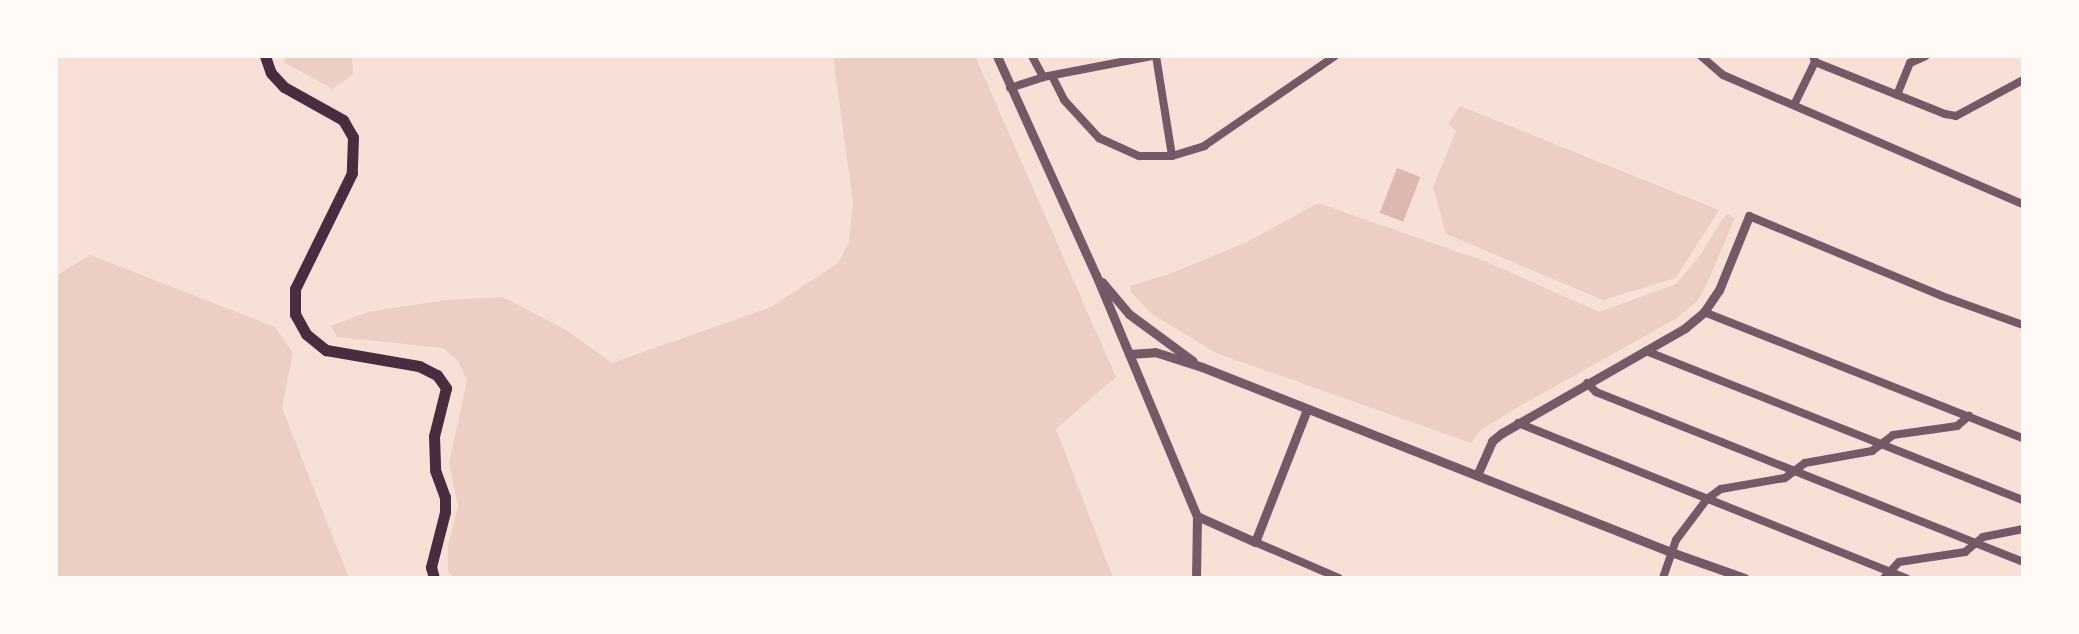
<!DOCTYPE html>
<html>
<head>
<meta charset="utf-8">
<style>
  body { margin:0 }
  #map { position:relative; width:2079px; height:634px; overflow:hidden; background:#f7e1d7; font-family:"Nunito Sans",sans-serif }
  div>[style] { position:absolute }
  .green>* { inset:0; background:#ebcfc5 }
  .water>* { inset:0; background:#dcb8b0; transform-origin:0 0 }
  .minor>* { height:8px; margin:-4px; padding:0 4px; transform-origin:4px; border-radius:4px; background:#755966 }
  .tertiary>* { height:9px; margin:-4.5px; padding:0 4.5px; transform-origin:4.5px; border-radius:4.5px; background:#755966 }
  .secondary>* { height:11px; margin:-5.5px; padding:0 5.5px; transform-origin:5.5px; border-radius:5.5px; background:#4a2c40 }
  span { translate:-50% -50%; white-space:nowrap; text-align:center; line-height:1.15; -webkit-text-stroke:8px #fffaf5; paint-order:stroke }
  .frame { position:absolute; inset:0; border:58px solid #fffaf5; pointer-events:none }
</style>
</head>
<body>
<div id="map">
  <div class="green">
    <div style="clip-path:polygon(285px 56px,352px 56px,353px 74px,333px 89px,285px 63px)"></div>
    <div style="clip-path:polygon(833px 56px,975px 56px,1116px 377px,1056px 429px,1113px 578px,453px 578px,448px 571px,448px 545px,458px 506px,449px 463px,467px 381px,458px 361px,443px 348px,337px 337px,331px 326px,368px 312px,446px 300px,503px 297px,566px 330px,612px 363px,771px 307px,838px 263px,849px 242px,853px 203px)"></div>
    <div style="clip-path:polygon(1460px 106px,1719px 210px,1676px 278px,1603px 300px,1446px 234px,1433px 187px,1456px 131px,1448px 124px)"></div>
    <div style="clip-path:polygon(1318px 203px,1487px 262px,1599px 312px,1676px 284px,1698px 258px,1726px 214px,1735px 218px,1706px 286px,1697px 301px,1677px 318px,1518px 407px,1481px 430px,1471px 443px,1216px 353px,1152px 314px,1131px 292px,1130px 286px,1172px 273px,1247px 242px)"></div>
    <div style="clip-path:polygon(90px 255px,275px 327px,293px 353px,282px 408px,349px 578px,56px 578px,56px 276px)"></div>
  </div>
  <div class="water">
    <div style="left:1397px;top:168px;width:25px;height:48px;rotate:21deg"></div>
  </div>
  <div class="minor">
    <div style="left:1032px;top:56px;width:24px;rotate:62deg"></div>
    <div style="left:1156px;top:56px;width:101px;rotate:80.9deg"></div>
    <div style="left:1701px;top:56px;width:29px;rotate:41deg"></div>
    <div style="left:1723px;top:75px;width:327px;rotate:23.3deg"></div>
    <div style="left:1813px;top:56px;width:6px;rotate:72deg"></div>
    <div style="left:1815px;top:62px;width:140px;rotate:21.8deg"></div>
    <div style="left:1945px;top:114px;width:11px;rotate:10deg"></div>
    <div style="left:1956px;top:116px;width:76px;rotate:-28.2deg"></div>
    <div style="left:1052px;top:76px;width:27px;rotate:63deg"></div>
    <div style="left:1064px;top:100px;width:52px;rotate:47.4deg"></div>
    <div style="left:1099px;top:138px;width:44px;rotate:24.2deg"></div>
    <div style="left:1139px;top:156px;width:33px"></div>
    <div style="left:1172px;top:156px;width:34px;rotate:-17deg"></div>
    <div style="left:1204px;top:146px;width:159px;rotate:-34.5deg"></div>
    <div style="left:1010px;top:88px;width:35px;rotate:-18deg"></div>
    <div style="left:1043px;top:77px;width:111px;rotate:-10.9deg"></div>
    <div style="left:1897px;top:95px;width:35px;rotate:-68deg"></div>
    <div style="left:1910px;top:63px;width:17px;rotate:-24deg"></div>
    <div style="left:1794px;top:105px;width:48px;rotate:-64deg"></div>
    <div style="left:1749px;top:216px;width:209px;rotate:22.5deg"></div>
    <div style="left:1942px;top:296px;width:86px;rotate:19.7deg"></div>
    <div style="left:1704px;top:312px;width:343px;rotate:21.6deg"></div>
    <div style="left:1646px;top:351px;width:405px;rotate:21.6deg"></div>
    <div style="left:1587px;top:383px;width:13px;rotate:45deg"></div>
    <div style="left:1596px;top:392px;width:460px;rotate:21.7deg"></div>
    <div style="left:1518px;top:423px;width:418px;rotate:21.8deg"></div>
    <div style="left:1255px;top:542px;width:91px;rotate:23.2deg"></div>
    <div style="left:1663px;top:578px;width:40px;rotate:-71.1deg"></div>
    <div style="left:1676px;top:540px;width:51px;rotate:-52.9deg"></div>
    <div style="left:1707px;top:499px;width:17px;rotate:-36deg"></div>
    <div style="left:1721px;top:489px;width:65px;rotate:-9.8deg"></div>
    <div style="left:1785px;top:478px;width:25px;rotate:-37deg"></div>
    <div style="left:1805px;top:463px;width:68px;rotate:-10.2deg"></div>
    <div style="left:1872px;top:451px;width:26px;rotate:-37deg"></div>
    <div style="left:1893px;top:435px;width:65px;rotate:-8deg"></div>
    <div style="left:1957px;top:426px;width:16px;rotate:-40deg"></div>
    <div style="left:1884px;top:578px;width:22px;rotate:-47deg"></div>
    <div style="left:1899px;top:562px;width:67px;rotate:-8.6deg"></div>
    <div style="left:1965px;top:552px;width:23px;rotate:-40deg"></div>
    <div style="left:1983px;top:537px;width:41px;rotate:-11.3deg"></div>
  </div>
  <div class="tertiary">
    <div style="left:997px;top:56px;width:240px;rotate:65.7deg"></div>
    <div style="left:1096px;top:275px;width:261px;rotate:67.3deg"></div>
    <div style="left:1197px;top:516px;width:62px;rotate:90.9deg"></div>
    <div style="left:1102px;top:282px;width:42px;rotate:49.8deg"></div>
    <div style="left:1129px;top:314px;width:79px;rotate:36.3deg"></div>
    <div style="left:1129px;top:354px;width:26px;rotate:-4deg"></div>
    <div style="left:1155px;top:352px;width:49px;rotate:17.7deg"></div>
    <div style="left:1202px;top:367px;width:504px;rotate:21.53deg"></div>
    <div style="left:1671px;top:552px;width:78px;rotate:19.4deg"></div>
    <div style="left:1478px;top:473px;width:35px;rotate:-66deg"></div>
    <div style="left:1492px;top:441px;width:13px;rotate:-39deg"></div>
    <div style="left:1502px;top:433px;width:211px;rotate:-29.8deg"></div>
    <div style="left:1685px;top:328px;width:25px;rotate:-40deg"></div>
    <div style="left:1704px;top:312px;width:27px;rotate:-56deg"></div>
    <div style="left:1719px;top:290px;width:80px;rotate:-67.9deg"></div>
    <div style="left:1197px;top:516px;width:64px;rotate:24.1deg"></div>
    <div style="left:1255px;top:542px;width:143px;rotate:-68.6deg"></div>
  </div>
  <div class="secondary">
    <div style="left:265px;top:56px;width:18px;rotate:71deg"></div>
    <div style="left:271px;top:73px;width:19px;rotate:47deg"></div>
    <div style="left:284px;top:87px;width:68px;rotate:29.2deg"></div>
    <div style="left:343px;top:120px;width:20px;rotate:60deg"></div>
    <div style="left:353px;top:137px;width:36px;rotate:92deg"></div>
    <div style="left:352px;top:173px;width:129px;rotate:116.2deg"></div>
    <div style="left:295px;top:289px;width:25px;rotate:90deg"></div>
    <div style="left:295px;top:314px;width:23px;rotate:61deg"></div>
    <div style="left:306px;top:334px;width:26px;rotate:39deg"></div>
    <div style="left:326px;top:350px;width:94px;rotate:9.8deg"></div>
    <div style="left:419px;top:366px;width:20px;rotate:27deg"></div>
    <div style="left:437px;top:375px;width:16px;rotate:55deg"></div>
    <div style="left:446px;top:388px;width:49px;rotate:104deg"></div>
    <div style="left:434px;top:436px;width:34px;rotate:88deg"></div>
    <div style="left:435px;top:470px;width:29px;rotate:70deg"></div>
    <div style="left:445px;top:497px;width:15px;rotate:90deg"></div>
    <div style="left:445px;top:512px;width:57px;rotate:104.3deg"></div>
    <div style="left:431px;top:567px;width:11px;rotate:75deg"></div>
  </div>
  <div class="frame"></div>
</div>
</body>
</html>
